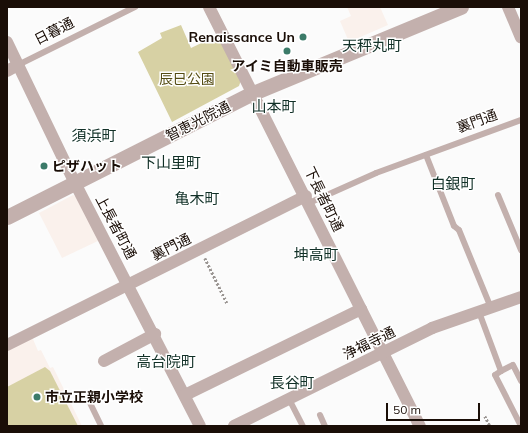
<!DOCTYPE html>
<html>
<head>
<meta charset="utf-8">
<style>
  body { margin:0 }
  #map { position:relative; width:528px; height:433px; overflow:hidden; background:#fbfbfb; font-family:Mulish,"Noto Sans JP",sans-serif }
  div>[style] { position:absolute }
  .built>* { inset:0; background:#faf1ec }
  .green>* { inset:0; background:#d7d1a4 }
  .path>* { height:2.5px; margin-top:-1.25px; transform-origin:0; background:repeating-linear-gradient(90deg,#9a9592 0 2px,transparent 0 4px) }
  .service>* { height:6px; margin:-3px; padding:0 3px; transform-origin:3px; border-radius:3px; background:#c3b0ad }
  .minor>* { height:12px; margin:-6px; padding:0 6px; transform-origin:6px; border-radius:6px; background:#c3b0ad }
  .tertiary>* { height:15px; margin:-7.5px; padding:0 7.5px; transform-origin:7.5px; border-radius:7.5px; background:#c3b0ad }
  .dots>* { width:11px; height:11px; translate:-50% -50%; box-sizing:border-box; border:2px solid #fff; border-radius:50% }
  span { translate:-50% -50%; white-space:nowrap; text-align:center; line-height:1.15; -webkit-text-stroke:3px #fff; paint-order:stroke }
  .street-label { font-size:14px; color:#1a0e07 }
  .poi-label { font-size:14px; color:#1a0e07; font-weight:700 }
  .right { translate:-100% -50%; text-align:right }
  .left { translate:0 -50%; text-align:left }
  .park-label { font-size:14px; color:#544c13 }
  .neighbourhood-label { font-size:15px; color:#113027 }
  .frame { position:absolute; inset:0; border:8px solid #1a0e07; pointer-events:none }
  .scale { position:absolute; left:386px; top:403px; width:94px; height:18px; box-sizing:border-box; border:2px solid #1a0e07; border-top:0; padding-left:5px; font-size:12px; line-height:14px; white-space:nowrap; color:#1a0e07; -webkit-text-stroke:3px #fff; paint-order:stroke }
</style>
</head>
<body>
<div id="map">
  <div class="built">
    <div style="clip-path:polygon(347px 7px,380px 7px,388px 25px,349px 42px,340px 21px,351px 16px)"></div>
    <div style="clip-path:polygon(73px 195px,79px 198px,100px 240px,62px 258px,39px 213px)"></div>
    <div style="clip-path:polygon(30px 338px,33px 339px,38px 351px,41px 350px,50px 368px,53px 367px,82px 426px,7px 426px,7px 350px)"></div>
  </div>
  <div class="green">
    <div style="clip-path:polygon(181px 25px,191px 48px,218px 35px,241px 80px,239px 86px,172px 122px,138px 52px,162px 38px,160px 33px)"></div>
    <div style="clip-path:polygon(45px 367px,50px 371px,78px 426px,7px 426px,7px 387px)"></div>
  </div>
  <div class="path">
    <div style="left:205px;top:258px;width:50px;rotate:63.9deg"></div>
    <div style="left:485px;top:416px;width:11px;rotate:63deg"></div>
  </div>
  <div class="service">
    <div style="left:18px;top:65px;width:131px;rotate:-26.4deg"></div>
    <div style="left:426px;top:155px;width:76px;rotate:68.5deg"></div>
    <div style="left:454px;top:226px;width:6px;rotate:39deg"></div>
    <div style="left:459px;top:230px;width:84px;rotate:67.7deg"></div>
    <div style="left:498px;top:195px;width:60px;rotate:67.3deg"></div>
    <div style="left:309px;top:203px;width:73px;rotate:-24.1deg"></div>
    <div style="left:376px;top:173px;width:154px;rotate:-20.1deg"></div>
    <div style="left:479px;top:312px;width:63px;rotate:69.6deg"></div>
    <div style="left:501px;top:371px;width:7px;rotate:146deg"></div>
    <div style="left:495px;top:375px;width:57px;rotate:63deg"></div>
    <div style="left:501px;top:371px;width:13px;rotate:-27deg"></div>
    <div style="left:513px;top:365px;width:18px;rotate:63deg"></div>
    <div style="left:289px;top:399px;width:30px;rotate:63deg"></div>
    <div style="left:90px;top:403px;width:25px;rotate:64deg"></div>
    <div style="left:320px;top:415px;width:12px;rotate:66deg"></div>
  </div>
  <div class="minor">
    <div style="left:209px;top:7px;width:469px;rotate:63.3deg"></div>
    <div style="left:508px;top:7px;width:33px;rotate:67deg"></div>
    <div style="left:7px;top:42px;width:157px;rotate:64.3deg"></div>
    <div style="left:75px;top:183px;width:273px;rotate:62.8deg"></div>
    <div style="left:7px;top:71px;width:13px;rotate:-29deg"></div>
    <div style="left:7px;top:345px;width:334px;rotate:-26.5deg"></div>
    <div style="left:104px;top:361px;width:58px;rotate:-27.9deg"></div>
    <div style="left:185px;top:395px;width:196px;rotate:-26deg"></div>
    <div style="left:234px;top:426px;width:221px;rotate:-26.3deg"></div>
    <div style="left:432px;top:328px;width:94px;rotate:-19.2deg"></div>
  </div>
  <div class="tertiary">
    <div style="left:7px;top:217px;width:275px;rotate:-26.8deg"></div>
    <div style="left:253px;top:93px;width:225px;rotate:-22.5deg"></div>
  </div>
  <div class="dots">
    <div style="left:303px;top:37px;background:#3c7b69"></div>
    <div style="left:287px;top:51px;background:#3c7b69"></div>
    <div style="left:44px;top:166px;background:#3c7b69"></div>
    <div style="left:37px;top:397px;background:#3c7b69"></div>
  </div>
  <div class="street-label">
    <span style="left:54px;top:31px;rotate:-27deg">日暮通</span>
    <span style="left:198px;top:121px;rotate:-27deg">智恵光院通</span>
    <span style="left:477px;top:121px;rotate:-20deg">裏門通</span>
    <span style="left:324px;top:199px;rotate:64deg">下長者町通</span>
    <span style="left:116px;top:227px;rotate:62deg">上長者町通</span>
    <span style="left:171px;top:247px;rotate:-27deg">裏門通</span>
    <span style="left:369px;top:343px;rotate:-26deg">浄福寺通</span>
  </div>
  <div class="poi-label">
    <span class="right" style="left:295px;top:37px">Renaissance Un</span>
    <span style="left:287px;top:66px">アイミ自動車販売</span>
    <span class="left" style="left:52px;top:166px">ピザハット</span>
    <span class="left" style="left:45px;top:397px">市立正親小学校</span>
  </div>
  <div class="park-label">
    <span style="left:187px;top:79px">辰巳公園</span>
  </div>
  <div class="neighbourhood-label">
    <span style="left:372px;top:46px">天秤丸町</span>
    <span style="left:274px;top:107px">山本町</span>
    <span style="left:94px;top:136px">須浜町</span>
    <span style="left:171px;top:163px">下山里町</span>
    <span style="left:453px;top:184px">白銀町</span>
    <span style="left:197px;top:199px">亀木町</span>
    <span style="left:316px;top:255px">坤高町</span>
    <span style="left:166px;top:362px">高台院町</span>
    <span style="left:292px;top:383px">長谷町</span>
  </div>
  <div class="frame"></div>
  <div class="scale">50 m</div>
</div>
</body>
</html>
